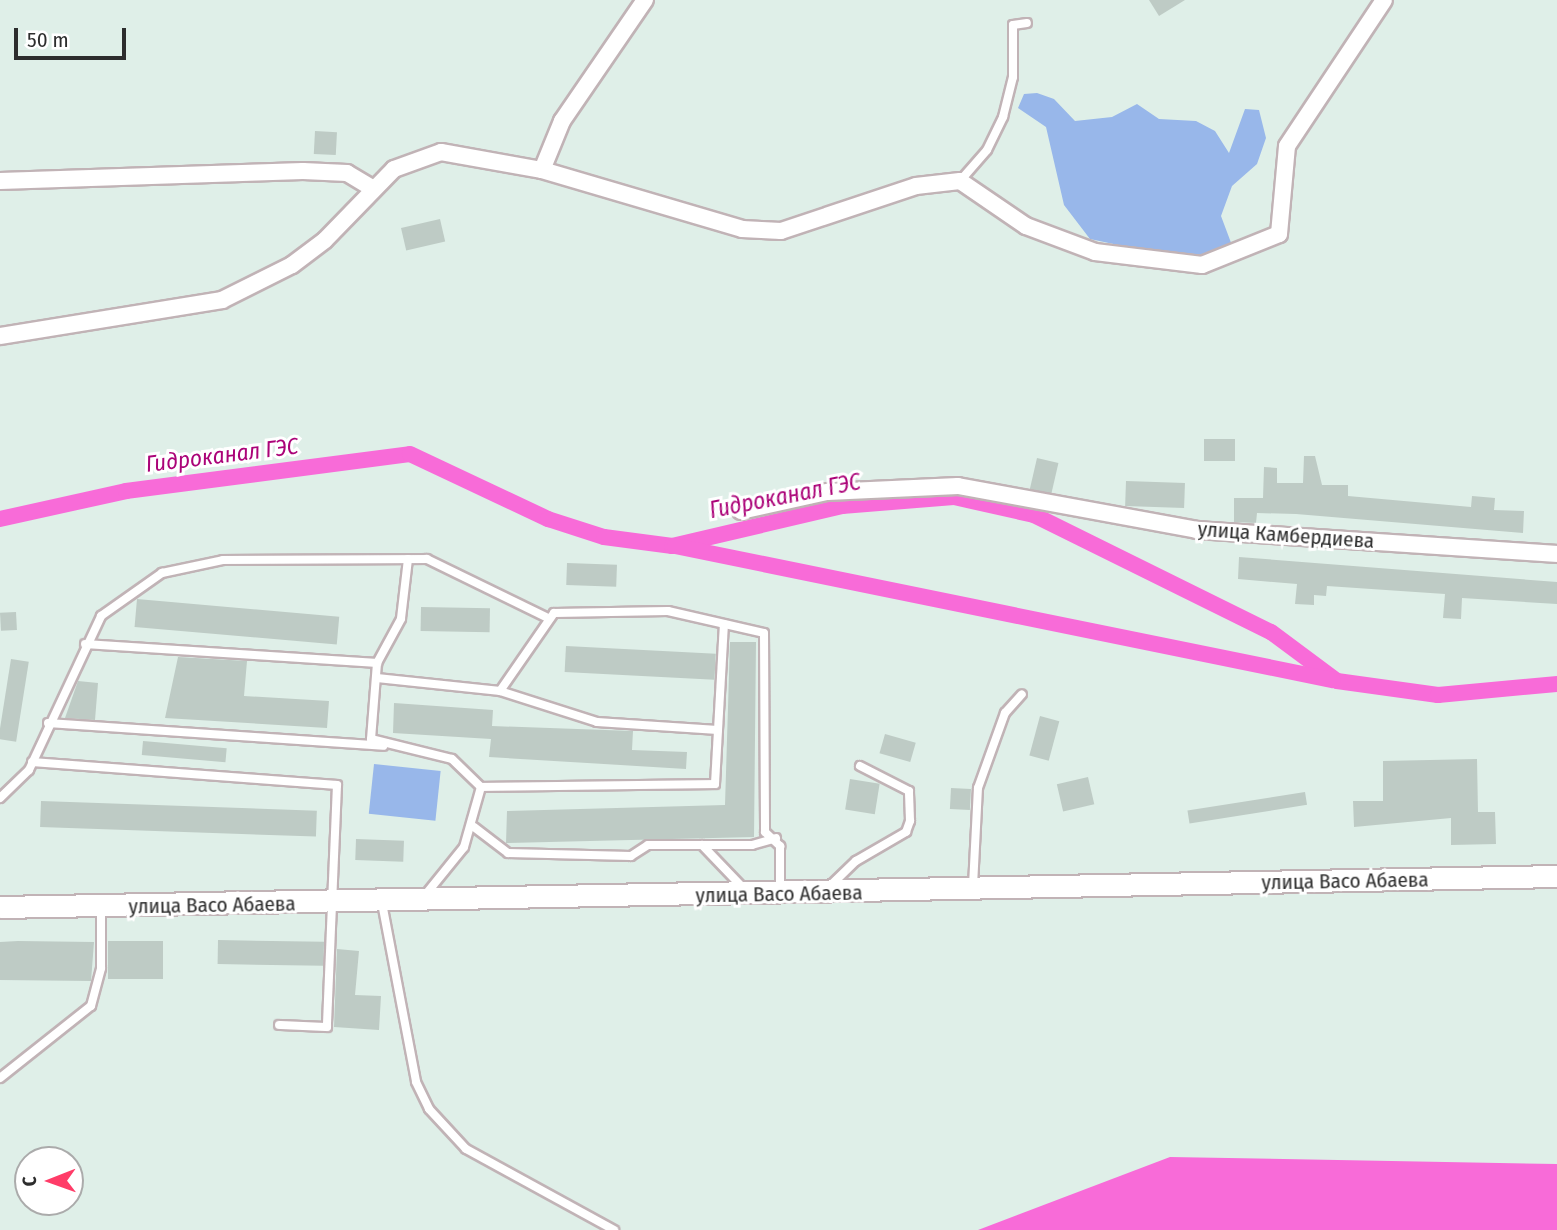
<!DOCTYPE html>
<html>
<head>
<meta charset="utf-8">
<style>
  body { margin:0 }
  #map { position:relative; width:1557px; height:1230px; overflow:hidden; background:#dfefe8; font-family:"Fira Sans Condensed",sans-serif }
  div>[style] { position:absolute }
  .green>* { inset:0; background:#98b7ea; transform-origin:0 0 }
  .water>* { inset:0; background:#f86bd8 }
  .canal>* { height:16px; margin:-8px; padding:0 8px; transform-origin:8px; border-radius:8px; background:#f86bd8 }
  .building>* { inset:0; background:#becbc5; transform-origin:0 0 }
  .roads { filter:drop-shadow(2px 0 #c1b3b6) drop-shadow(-2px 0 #c1b3b6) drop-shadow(0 2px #c1b3b6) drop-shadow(0 -2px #c1b3b6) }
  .lane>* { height:8px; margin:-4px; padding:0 4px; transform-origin:4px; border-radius:4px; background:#fff }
  .street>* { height:16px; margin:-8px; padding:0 8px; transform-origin:8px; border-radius:8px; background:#fff }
  .secondary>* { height:21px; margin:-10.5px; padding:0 10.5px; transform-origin:10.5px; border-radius:10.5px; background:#fff }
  span { translate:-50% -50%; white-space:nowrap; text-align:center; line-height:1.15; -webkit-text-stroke:6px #fff; paint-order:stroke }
  .street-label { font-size:21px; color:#2d2d2d }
  .water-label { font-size:23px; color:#ab0378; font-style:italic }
  .north { position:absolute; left:14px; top:1146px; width:70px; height:70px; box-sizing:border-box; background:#fff; border:2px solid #ababab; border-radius:50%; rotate:269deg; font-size:19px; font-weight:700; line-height:28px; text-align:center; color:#2d2d2d }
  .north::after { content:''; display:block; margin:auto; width:24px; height:32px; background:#ff3c68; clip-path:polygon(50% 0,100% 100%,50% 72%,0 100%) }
  .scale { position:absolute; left:14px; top:28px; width:112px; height:32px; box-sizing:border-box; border:4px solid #2d2d2d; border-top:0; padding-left:9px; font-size:21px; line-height:24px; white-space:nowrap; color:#2d2d2d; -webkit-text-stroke:5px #fff; paint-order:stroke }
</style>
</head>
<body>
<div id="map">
  <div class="green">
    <div style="clip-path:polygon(1037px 93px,1054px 99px,1075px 121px,1112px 117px,1137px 104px,1159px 119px,1196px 121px,1215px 131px,1229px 153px,1245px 109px,1259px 110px,1266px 138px,1257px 164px,1232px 186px,1221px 216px,1233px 248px,1184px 259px,1090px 239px,1064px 205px,1046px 127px,1018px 108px,1024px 94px)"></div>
    <div style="left:374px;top:764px;width:67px;height:50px;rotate:6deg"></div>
  </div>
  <div class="water">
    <div style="clip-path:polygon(1170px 1157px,1557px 1164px,1557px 1230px,978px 1230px)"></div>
  </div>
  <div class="canal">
    <div style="left:0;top:519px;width:129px;rotate:-12.5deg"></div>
    <div style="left:126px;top:491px;width:286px;rotate:-7.4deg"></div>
    <div style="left:410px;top:454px;width:153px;rotate:25.2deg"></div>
    <div style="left:548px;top:519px;width:59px;rotate:17.8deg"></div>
    <div style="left:604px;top:537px;width:69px;rotate:7.5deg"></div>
    <div style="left:672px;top:546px;width:175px;rotate:-13.2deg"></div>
    <div style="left:842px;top:506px;width:112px;rotate:-4.6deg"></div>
    <div style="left:954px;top:497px;width:82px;rotate:12.7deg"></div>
    <div style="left:1034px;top:515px;width:264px;rotate:26.3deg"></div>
    <div style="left:1271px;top:632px;width:82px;rotate:36.6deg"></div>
    <div style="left:1337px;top:681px;width:102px;rotate:7.9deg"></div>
    <div style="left:1438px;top:695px;width:120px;rotate:-5.3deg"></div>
    <div style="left:675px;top:546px;width:671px;rotate:11.53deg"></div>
  </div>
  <div class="building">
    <div style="clip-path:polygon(1149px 0,1185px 0,1159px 16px)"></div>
    <div style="left:315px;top:131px;width:22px;height:23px;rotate:3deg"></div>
    <div style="left:440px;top:219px;width:23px;height:40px;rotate:77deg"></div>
    <div style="left:1204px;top:439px;width:31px;height:22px"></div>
    <div style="clip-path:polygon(1304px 456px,1315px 456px,1322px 485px,1348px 485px,1348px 496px,1471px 507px,1472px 496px,1495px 498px,1494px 510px,1524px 511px,1523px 533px,1296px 514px,1257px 513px,1256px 523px,1234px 522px,1234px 498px,1263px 498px,1264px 467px,1277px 468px,1277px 483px,1303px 483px)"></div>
    <div style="left:1037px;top:458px;width:22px;height:32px;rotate:13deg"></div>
    <div style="left:1126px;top:481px;width:59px;height:25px;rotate:2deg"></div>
    <div style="clip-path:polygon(1239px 557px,1557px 582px,1557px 604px,1462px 598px,1461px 619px,1443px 618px,1445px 594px,1327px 586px,1326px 596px,1314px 595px,1314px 605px,1295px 604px,1297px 584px,1238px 579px)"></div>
    <div style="left:567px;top:563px;width:50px;height:22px;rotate:2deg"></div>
    <div style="left:137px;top:599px;width:203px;height:28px;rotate:5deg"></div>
    <div style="left:421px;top:607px;width:69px;height:24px;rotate:1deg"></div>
    <div style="left:16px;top:612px;width:18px;height:16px;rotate:87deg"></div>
    <div style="clip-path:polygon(730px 642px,756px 642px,754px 837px,506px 843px,507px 811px,725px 805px)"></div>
    <div style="left:566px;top:646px;width:150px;height:26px;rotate:3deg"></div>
    <div style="clip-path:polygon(178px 657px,247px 661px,244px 696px,329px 701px,327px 728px,165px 718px)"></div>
    <div style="left:11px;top:659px;width:18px;height:81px;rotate:9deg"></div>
    <div style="clip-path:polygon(78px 681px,98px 683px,95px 720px,65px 718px)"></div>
    <div style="clip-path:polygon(394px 703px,493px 710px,492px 726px,633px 731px,632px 750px,687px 752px,686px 769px,489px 757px,491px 739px,393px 733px)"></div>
    <div style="left:1040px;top:716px;width:20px;height:41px;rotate:15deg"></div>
    <div style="left:885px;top:734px;width:32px;height:20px;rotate:16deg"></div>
    <div style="left:143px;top:741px;width:84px;height:14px;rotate:5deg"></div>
    <div style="clip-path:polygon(1477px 759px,1478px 812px,1495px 812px,1496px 844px,1451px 845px,1451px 818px,1354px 827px,1353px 801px,1383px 801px,1383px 761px)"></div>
    <div style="left:1088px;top:777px;width:28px;height:32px;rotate:77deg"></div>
    <div style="left:850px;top:779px;width:30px;height:31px;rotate:9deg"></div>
    <div style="left:951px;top:788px;width:20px;height:21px;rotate:3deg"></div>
    <div style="left:1305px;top:792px;width:13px;height:119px;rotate:81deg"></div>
    <div style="left:41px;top:801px;width:276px;height:26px;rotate:2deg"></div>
    <div style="left:356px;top:839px;width:48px;height:21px;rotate:2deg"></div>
    <div style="left:218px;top:940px;width:106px;height:24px;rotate:1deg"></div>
    <div style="clip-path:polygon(18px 941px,94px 942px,91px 981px,0 980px,0 942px)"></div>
    <div style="left:108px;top:941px;width:55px;height:38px"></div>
    <div style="clip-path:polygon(337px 949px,359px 951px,355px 995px,381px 996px,379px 1030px,334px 1027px)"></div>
  </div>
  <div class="roads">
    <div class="lane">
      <div style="left:960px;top:181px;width:41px;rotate:-48.9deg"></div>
      <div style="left:987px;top:150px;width:37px;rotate:-64deg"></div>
      <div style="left:1003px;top:117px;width:41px;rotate:-76deg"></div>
      <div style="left:1013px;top:77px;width:52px;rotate:-90deg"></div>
      <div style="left:1013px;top:25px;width:14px;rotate:-8deg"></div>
      <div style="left:408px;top:559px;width:60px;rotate:96.7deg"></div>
      <div style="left:401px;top:619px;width:50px;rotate:118.6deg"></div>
      <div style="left:377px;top:663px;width:76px;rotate:94.5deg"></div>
      <div style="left:371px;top:739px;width:83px;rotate:13.9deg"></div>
      <div style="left:452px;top:759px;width:40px;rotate:44deg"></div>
      <div style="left:85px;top:644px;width:293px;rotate:3.7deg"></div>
      <div style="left:377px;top:678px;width:124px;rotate:6deg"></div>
      <div style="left:500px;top:691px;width:102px;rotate:17.7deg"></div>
      <div style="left:597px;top:722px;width:121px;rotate:3.8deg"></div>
      <div style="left:500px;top:691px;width:95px;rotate:-55.3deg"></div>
      <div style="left:554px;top:613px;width:114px;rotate:-1deg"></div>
      <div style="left:668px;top:611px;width:98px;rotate:12.9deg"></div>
      <div style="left:764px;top:633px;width:199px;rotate:89.7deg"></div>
      <div style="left:765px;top:832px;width:21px;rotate:43deg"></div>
      <div style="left:780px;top:846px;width:45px;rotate:90deg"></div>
      <div style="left:48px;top:723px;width:336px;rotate:3.9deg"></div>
      <div style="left:32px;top:762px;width:306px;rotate:4.3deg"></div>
      <div style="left:337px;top:785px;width:242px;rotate:92.4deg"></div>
      <div style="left:327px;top:1027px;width:48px;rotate:-177.6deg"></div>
      <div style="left:0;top:798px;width:40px;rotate:-44deg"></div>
      <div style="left:29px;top:770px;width:170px;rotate:-64.9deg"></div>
      <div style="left:101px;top:616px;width:75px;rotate:-35.2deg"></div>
      <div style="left:162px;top:573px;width:62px;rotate:-12deg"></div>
      <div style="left:223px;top:560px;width:204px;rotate:-0.3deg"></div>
      <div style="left:427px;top:559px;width:132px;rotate:26deg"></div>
      <div style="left:474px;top:827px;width:43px;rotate:37.4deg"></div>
      <div style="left:508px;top:853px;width:123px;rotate:1.4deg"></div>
      <div style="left:631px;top:856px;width:20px;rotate:-33deg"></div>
      <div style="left:648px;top:845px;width:104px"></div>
      <div style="left:752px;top:845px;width:25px;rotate:-16deg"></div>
      <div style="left:702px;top:845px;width:61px;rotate:46.3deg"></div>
      <div style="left:830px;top:886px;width:36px;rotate:-44deg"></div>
      <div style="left:856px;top:861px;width:58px;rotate:-30.1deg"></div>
      <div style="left:906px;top:832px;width:12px;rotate:-70deg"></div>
      <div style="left:910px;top:821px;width:30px;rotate:-92deg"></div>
      <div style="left:909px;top:791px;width:55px;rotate:-153deg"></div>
      <div style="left:973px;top:886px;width:98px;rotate:-87.1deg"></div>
      <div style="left:978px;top:788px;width:80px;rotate:-70.2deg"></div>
      <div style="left:1005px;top:713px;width:25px;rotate:-48deg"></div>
      <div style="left:426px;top:894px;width:60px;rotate:-51deg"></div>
      <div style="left:464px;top:847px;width:62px;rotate:-74.2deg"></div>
      <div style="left:481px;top:787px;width:234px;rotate:-0.7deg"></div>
      <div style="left:715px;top:784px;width:160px;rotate:-86.8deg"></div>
      <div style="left:382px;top:903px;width:182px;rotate:79.2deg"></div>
      <div style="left:416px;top:1082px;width:30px;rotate:64deg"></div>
      <div style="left:429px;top:1109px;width:54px;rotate:47.2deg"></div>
      <div style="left:466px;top:1149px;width:169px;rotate:28.7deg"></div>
      <div style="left:0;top:1078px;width:116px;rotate:-38.4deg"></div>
      <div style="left:91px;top:1006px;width:39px;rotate:-75deg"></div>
      <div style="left:101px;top:968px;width:61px;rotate:-90deg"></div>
    </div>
    <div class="street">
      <div style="left:542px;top:170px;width:53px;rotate:-67.8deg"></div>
      <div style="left:562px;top:121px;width:147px;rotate:-55.6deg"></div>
      <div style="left:0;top:181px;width:303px;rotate:-1.9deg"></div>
      <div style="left:303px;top:171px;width:44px;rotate:2.6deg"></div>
      <div style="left:347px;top:173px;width:27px;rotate:31deg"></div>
      <div style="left:0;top:336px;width:225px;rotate:-9.2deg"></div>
      <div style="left:222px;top:300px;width:78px;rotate:-26.6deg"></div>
      <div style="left:292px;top:265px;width:41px;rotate:-37.1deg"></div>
      <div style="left:325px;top:240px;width:99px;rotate:-45.8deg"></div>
      <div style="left:394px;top:169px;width:50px;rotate:-19.9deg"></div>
      <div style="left:441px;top:152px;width:103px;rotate:10.1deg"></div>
      <div style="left:542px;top:170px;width:209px;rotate:16.4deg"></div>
      <div style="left:742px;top:229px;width:39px;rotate:3deg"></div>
      <div style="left:781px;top:231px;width:142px;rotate:-18.4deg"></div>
      <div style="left:916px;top:186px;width:44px;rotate:-6.5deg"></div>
      <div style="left:960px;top:181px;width:80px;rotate:34.3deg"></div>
      <div style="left:1026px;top:226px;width:74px;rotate:20.6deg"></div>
      <div style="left:1095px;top:252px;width:108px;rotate:6.9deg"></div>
      <div style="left:1202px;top:265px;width:83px;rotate:-21.9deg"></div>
      <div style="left:1279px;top:234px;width:88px;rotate:-84.8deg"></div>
      <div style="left:1287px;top:146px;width:175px;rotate:-56.4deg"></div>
      <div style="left:741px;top:511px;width:88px;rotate:-12.5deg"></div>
      <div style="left:827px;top:492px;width:131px;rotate:-2.6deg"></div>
      <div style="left:958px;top:486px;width:243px;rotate:10.4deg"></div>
      <div style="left:1197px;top:530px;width:361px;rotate:3.8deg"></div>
    </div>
    <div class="secondary">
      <div style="left:0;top:907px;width:1557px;rotate:-1.14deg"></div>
    </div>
  </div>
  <div class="street-label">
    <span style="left:1286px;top:535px;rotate:4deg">улица Камбердиева</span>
    <span style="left:1345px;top:881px;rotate:-1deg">улица Васо Абаева</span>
    <span style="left:779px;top:894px;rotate:-1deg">улица Васо Абаева</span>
    <span style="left:212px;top:905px;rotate:-1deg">улица Васо Абаева</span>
  </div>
  <div class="water-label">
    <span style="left:222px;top:455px;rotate:-7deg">Гидроканал ГЭС</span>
    <span style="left:785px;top:496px;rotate:-11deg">Гидроканал ГЭС</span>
  </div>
  <div class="north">С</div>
  <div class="scale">50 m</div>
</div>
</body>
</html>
